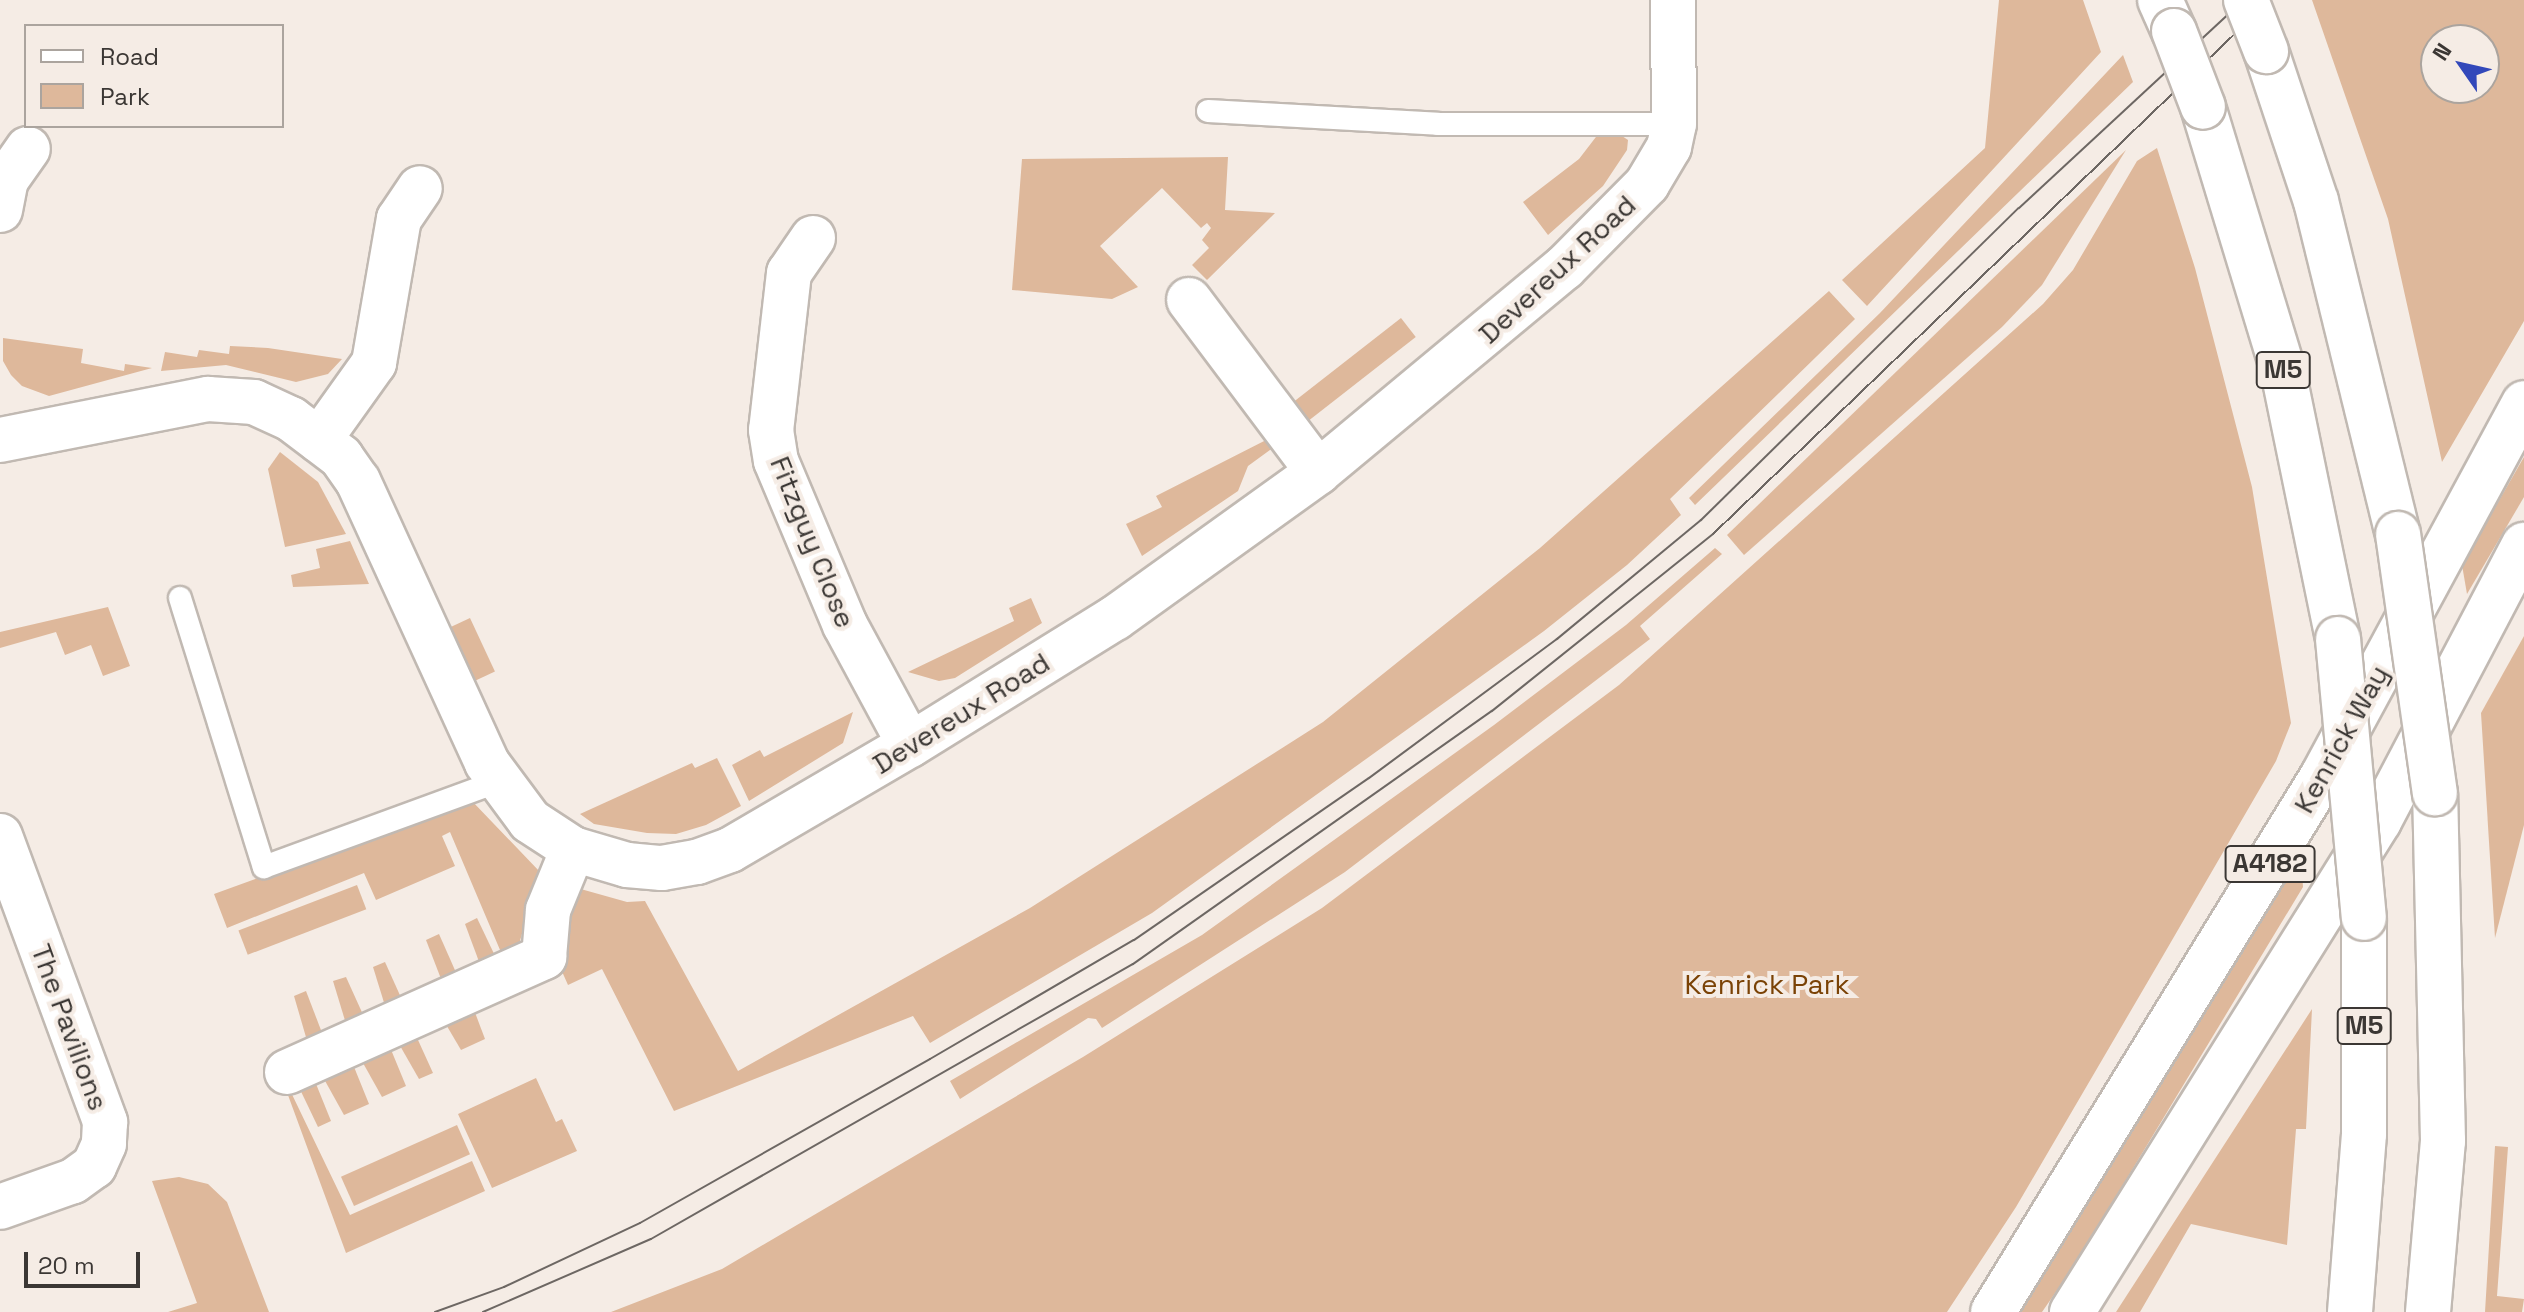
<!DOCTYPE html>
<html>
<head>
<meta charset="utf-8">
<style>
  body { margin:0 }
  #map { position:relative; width:2524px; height:1312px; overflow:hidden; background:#f5ece5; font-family:"Space Grotesk",sans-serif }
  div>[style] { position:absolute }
  .green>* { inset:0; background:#deb89b; transform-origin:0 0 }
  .roads { filter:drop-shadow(2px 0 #c1b9b2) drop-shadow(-2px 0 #c1b9b2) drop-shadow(0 2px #c1b9b2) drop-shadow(0 -2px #c1b9b2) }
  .lane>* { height:22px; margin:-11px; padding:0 11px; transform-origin:11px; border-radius:11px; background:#fff }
  .street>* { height:44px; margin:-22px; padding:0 22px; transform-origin:22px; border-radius:22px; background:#fff }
  .primary>* { height:44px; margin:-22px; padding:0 22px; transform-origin:22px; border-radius:22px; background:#fff }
  .highway>* { height:44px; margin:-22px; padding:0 22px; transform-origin:22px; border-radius:22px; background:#fff }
  .tram>* { height:2px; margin:-1px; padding:0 1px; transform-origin:1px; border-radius:1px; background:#6d6763 }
  .bridges { filter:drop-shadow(2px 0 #c1b9b2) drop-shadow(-2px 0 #c1b9b2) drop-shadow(0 2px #c1b9b2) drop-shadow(0 -2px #c1b9b2) }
  .highway-bridge>* { height:44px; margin:-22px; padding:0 22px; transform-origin:22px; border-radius:22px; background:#fff }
  span { translate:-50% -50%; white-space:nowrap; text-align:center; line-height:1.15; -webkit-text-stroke:8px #f5ece5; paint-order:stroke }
  .shield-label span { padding:2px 6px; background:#f5ece5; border:2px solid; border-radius:6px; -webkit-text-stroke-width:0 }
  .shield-label { font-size:26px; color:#3b3734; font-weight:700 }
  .street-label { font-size:28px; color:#3b3734 }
  .park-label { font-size:28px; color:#7a4205 }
  .legend { position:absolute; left:24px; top:24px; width:260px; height:104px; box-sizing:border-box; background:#f5ece5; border:2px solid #aba49e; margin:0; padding:10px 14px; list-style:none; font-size:24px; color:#3b3734 }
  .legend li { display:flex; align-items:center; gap:16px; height:40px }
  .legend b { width:40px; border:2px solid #aba49e }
  .north { position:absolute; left:2420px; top:24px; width:80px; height:80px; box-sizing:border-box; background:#f5ece5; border:2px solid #aba49e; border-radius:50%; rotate:304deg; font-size:22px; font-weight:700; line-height:32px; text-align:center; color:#3b3734 }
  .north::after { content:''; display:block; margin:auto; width:28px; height:36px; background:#3248ba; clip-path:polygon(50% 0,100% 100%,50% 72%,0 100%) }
  .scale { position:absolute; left:24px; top:1252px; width:116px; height:36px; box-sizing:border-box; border:4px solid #3b3734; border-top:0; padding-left:10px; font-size:24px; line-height:28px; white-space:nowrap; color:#3b3734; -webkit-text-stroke:6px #f5ece5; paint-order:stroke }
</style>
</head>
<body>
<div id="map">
  <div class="green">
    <div style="clip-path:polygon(1999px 0,2083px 0,2101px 52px,1867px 306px,1842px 280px,1985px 148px)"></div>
    <div style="clip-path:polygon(evenodd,2312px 0,2524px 0,2524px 321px,2442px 462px,2388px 219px,2312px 0,2484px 40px,2484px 88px,2436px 88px,2436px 40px,2484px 40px)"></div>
    <div style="clip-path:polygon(2123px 55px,2133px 82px,1695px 505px,1689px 498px,1880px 313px)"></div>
    <div style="clip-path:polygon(1599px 133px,1622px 136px,1628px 140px,1627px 150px,1603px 186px,1548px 235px,1523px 202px,1579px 159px)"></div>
    <div style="clip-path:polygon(2157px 148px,2195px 268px,2252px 487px,2291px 723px,2276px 761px,2164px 954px,2016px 1207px,1947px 1312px,611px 1312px,722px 1269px,1083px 1057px,1322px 908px,1619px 685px,2043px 304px,2073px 270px,2137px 161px)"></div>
    <div style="clip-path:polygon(2126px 150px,2042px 285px,2002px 327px,1744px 555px,1727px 535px)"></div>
    <div style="clip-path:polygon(1228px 157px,1225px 210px,1275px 213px,1207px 280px,1192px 265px,1209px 248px,1202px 240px,1211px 228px,1207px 223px,1201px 228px,1162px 188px,1100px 246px,1138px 287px,1112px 299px,1012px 290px,1022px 159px)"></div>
    <div style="clip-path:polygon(1829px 291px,1855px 319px,1670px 499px,1681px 515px,1627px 565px,1544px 631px,1152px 913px,930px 1043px,913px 1016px,674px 1111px,602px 969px,568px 985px,560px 967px,570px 886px,627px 902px,645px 901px,738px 1071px,1030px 908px,1323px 722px,1540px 548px)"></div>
    <div style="left:1401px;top:318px;width:24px;height:152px;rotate:52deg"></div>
    <div style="clip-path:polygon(3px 338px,83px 349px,81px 363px,124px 371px,125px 364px,152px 368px,49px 396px,22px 386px,11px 375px,3px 361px)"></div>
    <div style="clip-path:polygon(230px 346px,268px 348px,342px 359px,328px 374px,296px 382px,226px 365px,161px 371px,165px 352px,197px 357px,199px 350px,229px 354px)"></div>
    <div style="clip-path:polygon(1276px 435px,1281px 442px,1248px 466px,1238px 491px,1142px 556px,1126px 524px,1162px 507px,1156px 496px)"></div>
    <div style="clip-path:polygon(280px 452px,318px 482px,346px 534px,285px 547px,268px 469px)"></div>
    <div style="clip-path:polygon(2524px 457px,2524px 497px,2467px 594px,2462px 565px)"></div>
    <div style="clip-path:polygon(350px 541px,369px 584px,293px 587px,291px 575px,320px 568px,316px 549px)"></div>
    <div style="clip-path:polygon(1715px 548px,1722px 554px,1640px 626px,1650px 639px,1345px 872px,1102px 1028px,1096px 1019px,1088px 1018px,960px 1099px,950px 1081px,1202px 935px,1494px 725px,1626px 625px)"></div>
    <div style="clip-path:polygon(1031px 598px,1042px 623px,955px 678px,939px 681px,908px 672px,1014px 621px,1009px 608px)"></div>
    <div style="clip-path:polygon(108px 607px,130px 666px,103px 676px,91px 645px,65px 655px,56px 632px,0 648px,0 632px)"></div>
    <div style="left:470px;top:618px;width:59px;height:23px;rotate:65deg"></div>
    <div style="clip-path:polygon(2524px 636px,2524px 825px,2495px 938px,2481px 713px)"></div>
    <div style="clip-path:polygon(853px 712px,843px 743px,749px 801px,732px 765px,760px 750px,764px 757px)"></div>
    <div style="clip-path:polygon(717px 758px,741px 806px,706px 825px,676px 834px,647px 833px,594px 824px,580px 814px,692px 763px,695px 768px)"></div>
    <div style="clip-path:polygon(471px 800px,540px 872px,517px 951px,503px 957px,450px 832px,442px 836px,455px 866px,376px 900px,364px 873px,227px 928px,214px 894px)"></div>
    <div style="clip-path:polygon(2299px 832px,2303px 887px,2074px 1266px,2042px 1312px,2019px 1312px,2219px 989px)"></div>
    <div style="left:357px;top:885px;width:26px;height:127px;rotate:69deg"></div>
    <div style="clip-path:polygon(477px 918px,497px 960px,481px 967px,465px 924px)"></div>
    <div style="clip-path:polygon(439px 934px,458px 977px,443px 984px,426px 940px)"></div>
    <div style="clip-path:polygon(385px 962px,403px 1002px,386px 1009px,373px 967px)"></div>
    <div style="clip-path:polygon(346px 977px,365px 1019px,347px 1027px,333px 981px)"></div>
    <div style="clip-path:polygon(306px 991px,324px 1038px,308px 1044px,294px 996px)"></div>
    <div style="clip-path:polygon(471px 1002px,485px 1039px,461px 1050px,441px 1016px)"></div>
    <div style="clip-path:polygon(2312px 1009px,2306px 1129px,2296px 1129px,2287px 1245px,2191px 1224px,2140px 1312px,2116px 1312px)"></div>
    <div style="clip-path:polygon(413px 1029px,433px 1073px,419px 1079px,395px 1037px)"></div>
    <div style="clip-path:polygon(387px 1040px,406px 1086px,382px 1097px,358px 1054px)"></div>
    <div style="clip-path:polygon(274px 1057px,350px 1215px,472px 1161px,485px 1191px,346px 1253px)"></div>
    <div style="clip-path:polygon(350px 1057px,369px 1104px,344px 1115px,319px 1070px)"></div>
    <div style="clip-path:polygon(312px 1074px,331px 1121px,318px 1127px,296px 1081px)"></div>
    <div style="clip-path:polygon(536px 1078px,556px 1122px,562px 1119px,577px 1151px,492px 1188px,458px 1114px)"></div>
    <div style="left:457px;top:1125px;width:32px;height:127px;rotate:66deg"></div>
    <div style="clip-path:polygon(2495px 1146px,2508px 1147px,2497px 1296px,2524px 1299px,2522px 1312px,2485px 1312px)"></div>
    <div style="clip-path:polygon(179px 1177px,208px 1184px,227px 1202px,269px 1312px,168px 1312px,197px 1303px,152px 1181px)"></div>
  </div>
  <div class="roads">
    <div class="lane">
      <div style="left:1208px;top:111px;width:230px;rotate:3.2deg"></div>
      <div style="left:1438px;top:124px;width:236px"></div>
      <div style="left:180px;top:598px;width:282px;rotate:72.7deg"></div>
      <div style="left:264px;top:867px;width:250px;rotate:-20.1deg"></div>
    </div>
    <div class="street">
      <div style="left:0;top:210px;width:31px;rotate:-79deg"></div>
      <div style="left:6px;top:180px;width:38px;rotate:-55deg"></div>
      <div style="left:813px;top:238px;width:42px;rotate:124.4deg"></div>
      <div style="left:789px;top:273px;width:158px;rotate:96.5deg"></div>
      <div style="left:771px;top:430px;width:31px;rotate:81deg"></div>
      <div style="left:776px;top:461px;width:178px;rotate:67.2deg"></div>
      <div style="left:845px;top:625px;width:136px;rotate:61.6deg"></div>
      <div style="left:1189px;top:300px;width:215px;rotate:53.1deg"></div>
      <div style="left:0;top:440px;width:212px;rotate:-11.2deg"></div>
      <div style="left:208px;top:399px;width:46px;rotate:3.7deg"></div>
      <div style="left:254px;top:402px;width:41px;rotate:24.7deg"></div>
      <div style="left:291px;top:419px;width:63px;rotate:37.2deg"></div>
      <div style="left:341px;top:457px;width:29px;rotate:55deg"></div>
      <div style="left:358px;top:481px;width:310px;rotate:65.4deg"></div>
      <div style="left:487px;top:763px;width:72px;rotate:53.4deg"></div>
      <div style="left:530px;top:821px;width:51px;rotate:33.1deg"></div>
      <div style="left:573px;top:849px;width:56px;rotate:16.5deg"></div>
      <div style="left:627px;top:865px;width:35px;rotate:5deg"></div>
      <div style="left:662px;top:868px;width:36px;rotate:-10deg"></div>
      <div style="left:697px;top:862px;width:35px;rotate:-20deg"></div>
      <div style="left:730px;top:850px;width:208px;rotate:-30.3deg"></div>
      <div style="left:910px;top:745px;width:241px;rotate:-31.8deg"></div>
      <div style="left:1115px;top:618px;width:250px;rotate:-35.7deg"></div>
      <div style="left:1318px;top:472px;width:320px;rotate:-39.7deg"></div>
      <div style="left:1564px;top:268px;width:118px;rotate:-45.3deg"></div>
      <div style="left:1647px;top:184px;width:43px;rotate:-59.3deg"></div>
      <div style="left:1669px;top:147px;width:24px;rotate:-78deg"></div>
      <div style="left:1674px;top:124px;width:124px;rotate:-90.5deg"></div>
      <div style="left:319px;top:440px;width:95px;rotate:-54.5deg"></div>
      <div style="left:374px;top:363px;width:146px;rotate:-80.2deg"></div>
      <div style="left:399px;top:219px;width:37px;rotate:-56deg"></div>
      <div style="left:0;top:836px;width:305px;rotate:69.8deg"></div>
      <div style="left:105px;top:1122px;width:22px;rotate:93deg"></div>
      <div style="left:104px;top:1144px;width:24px;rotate:114deg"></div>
      <div style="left:94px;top:1166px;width:26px;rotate:144deg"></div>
      <div style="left:73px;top:1181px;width:77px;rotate:160.4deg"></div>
      <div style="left:287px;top:1072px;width:282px;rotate:-24.1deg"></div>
      <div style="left:544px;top:957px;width:47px;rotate:-85.1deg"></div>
      <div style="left:548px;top:910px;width:66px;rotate:-67.7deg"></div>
    </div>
    <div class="primary">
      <div style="left:1993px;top:1312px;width:628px;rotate:-58.41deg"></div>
      <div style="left:2322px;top:777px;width:425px;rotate:-61.6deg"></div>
      <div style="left:2072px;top:1312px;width:579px;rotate:-57.98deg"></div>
      <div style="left:2379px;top:821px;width:312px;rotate:-62.3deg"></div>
    </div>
    <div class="highway">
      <div style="left:2160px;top:0;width:34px;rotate:66deg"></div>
      <div style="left:2266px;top:51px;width:158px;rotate:71.6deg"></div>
      <div style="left:2316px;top:201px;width:343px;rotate:76.2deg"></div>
      <div style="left:2203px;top:107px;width:276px;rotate:73.1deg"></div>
      <div style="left:2283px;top:371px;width:274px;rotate:78.4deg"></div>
      <div style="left:2350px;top:1312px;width:179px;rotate:-85.5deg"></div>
      <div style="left:2364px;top:1134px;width:216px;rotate:-90deg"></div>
      <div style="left:2428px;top:1312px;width:172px;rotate:-85deg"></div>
      <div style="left:2443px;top:1141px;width:348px;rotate:-91.3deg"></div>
    </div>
  </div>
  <div class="tram">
    <div style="left:435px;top:1312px;width:73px;rotate:-19.9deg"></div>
    <div style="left:504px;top:1287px;width:150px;rotate:-25.2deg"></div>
    <div style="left:640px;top:1223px;width:333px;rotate:-29.5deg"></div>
    <div style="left:930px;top:1059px;width:236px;rotate:-30.3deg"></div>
    <div style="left:1134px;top:940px;width:285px;rotate:-34.6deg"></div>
    <div style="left:1369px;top:778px;width:234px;rotate:-36.5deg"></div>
    <div style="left:1557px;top:639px;width:187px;rotate:-39.6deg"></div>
    <div style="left:1701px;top:520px;width:445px;rotate:-44.5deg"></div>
    <div style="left:2019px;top:208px;width:306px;rotate:-42.8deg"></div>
    <div style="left:483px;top:1312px;width:183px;rotate:-23.5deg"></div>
    <div style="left:651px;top:1239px;width:555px;rotate:-29.71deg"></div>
    <div style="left:1133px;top:964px;width:439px;rotate:-35.2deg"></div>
    <div style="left:1492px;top:711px;width:283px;rotate:-38.7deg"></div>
    <div style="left:1713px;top:534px;width:772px;rotate:-43.79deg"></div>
  </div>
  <div class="bridges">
    <div class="highway-bridge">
      <div style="left:2246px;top:0;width:55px;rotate:68.6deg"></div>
      <div style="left:2174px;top:31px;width:81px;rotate:69.1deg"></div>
      <div style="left:2398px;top:534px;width:262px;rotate:81.9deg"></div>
      <div style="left:2338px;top:639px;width:280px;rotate:84.7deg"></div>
    </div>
  </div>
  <div class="shield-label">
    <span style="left:2283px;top:370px">M5</span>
    <span style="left:2270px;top:864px">A4182</span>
    <span style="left:2364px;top:1026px">M5</span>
  </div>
  <div class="street-label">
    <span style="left:1557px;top:269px;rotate:-43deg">Devereux Road</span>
    <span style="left:813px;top:542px;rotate:68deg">Fitzguy Close</span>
    <span style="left:961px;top:713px;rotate:-32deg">Devereux Road</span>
    <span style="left:2341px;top:739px;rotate:-61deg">Kenrick Way</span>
    <span style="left:70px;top:1027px;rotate:70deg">The Pavilions</span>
  </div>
  <div class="park-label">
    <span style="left:1767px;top:984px">Kenrick Park</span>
  </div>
  <ul class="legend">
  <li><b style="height:10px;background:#fff"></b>Road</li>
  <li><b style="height:22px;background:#deb89b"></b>Park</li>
  </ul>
  <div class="north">N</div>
  <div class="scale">20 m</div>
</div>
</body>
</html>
